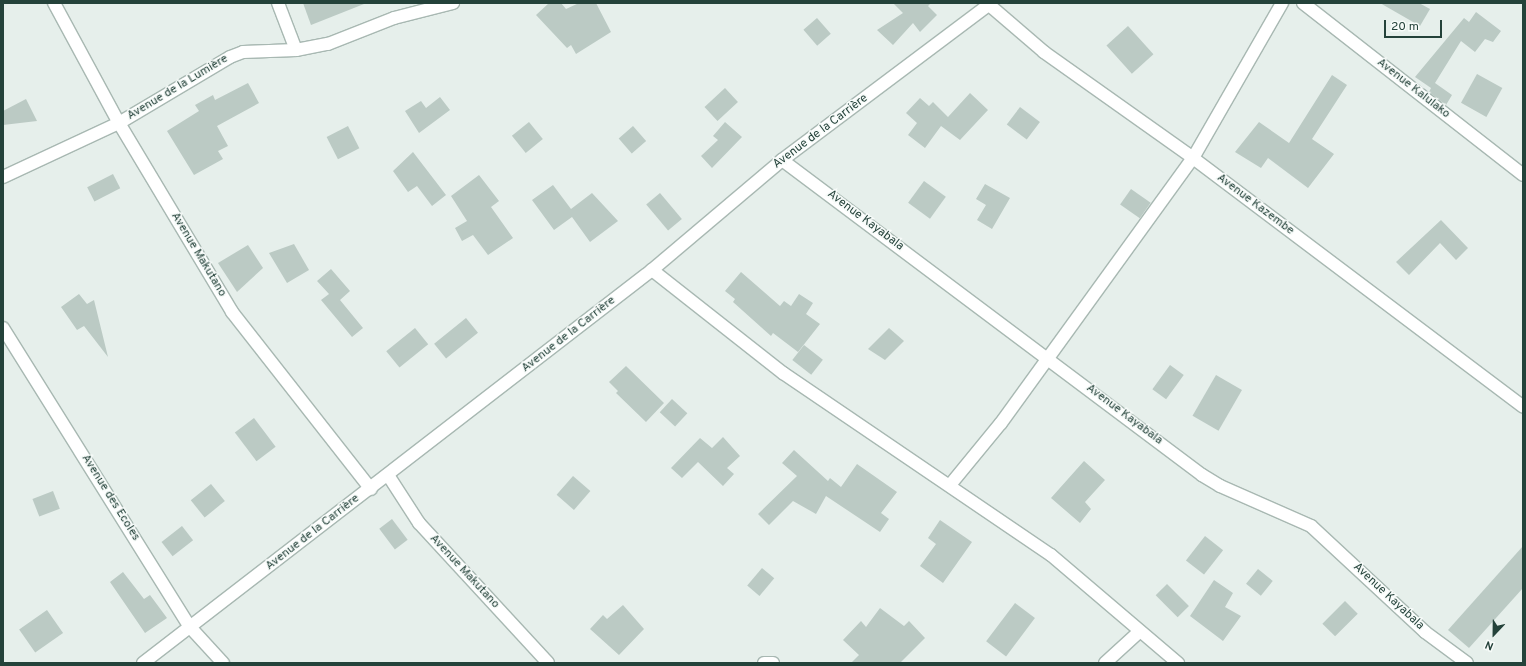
<!DOCTYPE html>
<html>
<head>
<meta charset="utf-8">
<style>
  body { margin:0 }
  #map { position:relative; width:1526px; height:666px; overflow:hidden; background:#e6efeb; font-family:Overpass,sans-serif }
  div>[style] { position:absolute }
  .building>* { inset:0; background:#bbcac4; transform-origin:0 0 }
  .roads { filter:drop-shadow(1px 0 #a8b8b2) drop-shadow(-1px 0 #a8b8b2) drop-shadow(0 1px #a8b8b2) drop-shadow(0 -1px #a8b8b2) }
  .street>* { height:12px; margin:-6px; padding:0 6px; transform-origin:6px; border-radius:6px; background:#fff }
  span { translate:-50% -50%; white-space:nowrap; text-align:center; line-height:1.15; -webkit-text-stroke:3px #f7fbf9; paint-order:stroke }
  .street-label { font-size:12px; color:#24423a }
  .frame { position:absolute; inset:0; border:4px solid #24423a; pointer-events:none }
  .north { position:absolute; left:1474px; top:614px; width:40px; height:40px; -webkit-text-stroke:3px #f7fbf9; paint-order:stroke; rotate:202deg; font-size:11px; font-weight:700; line-height:16px; text-align:center; color:#24423a }
  .north::after { content:''; display:block; margin:auto; width:14px; height:18px; background:#24423a; clip-path:polygon(50% 0,100% 100%,50% 72%,0 100%) }
  .scale { position:absolute; left:1384px; top:20px; width:58px; height:18px; box-sizing:border-box; border:2px solid #24423a; border-top:0; padding-left:5px; font-size:12px; line-height:14px; white-space:nowrap; color:#24423a; -webkit-text-stroke:3px #f7fbf9; paint-order:stroke }
</style>
</head>
<body>
<div id="map">
  <div class="building">
    <div style="clip-path:polygon(303px 3px,364px 3px,364px 4px,311px 25px)"></div>
    <div style="clip-path:polygon(549px 3px,561px 3px,566px 9px,579px 3px,596px 3px,611px 32px,576px 54px,571px 45px,567px 48px,536px 15px)"></div>
    <div style="clip-path:polygon(893px 3px,931px 3px,928px 6px,937px 15px,920px 32px,913px 23px,893px 45px,877px 30px,903px 13px)"></div>
    <div style="clip-path:polygon(1380px 3px,1419px 3px,1430px 9px,1420px 26px)"></div>
    <div style="clip-path:polygon(1476px 12px,1501px 31px,1493px 42px,1485px 39px,1475px 52px,1461px 41px,1435px 83px,1452px 95px,1446px 105px,1429px 92px,1431px 88px,1415px 77px,1464px 18px,1469px 22px)"></div>
    <div style="left:817px;top:18px;width:21px;height:18px;rotate:49deg"></div>
    <div style="left:1128px;top:26px;width:38px;height:29px;rotate:48deg"></div>
    <div style="left:1477px;top:74px;width:29px;height:33px;rotate:29deg"></div>
    <div style="clip-path:polygon(1332px 75px,1347px 85px,1312px 139px,1334px 154px,1308px 188px,1268px 158px,1261px 168px,1235px 152px,1259px 122px,1289px 143px)"></div>
    <div style="clip-path:polygon(248px 83px,259px 103px,217px 126px,228px 146px,218px 151px,223px 159px,194px 175px,167px 131px,199px 111px,195px 105px,213px 95px,215px 100px)"></div>
    <div style="left:725px;top:88px;width:19px;height:28px;rotate:47deg"></div>
    <div style="clip-path:polygon(970px 93px,988px 110px,960px 140px,941px 126px,925px 148px,908px 135px,917px 123px,906px 113px,920px 98px,929px 106px,933px 102px,948px 117px)"></div>
    <div style="clip-path:polygon(440px 97px,450px 110px,419px 133px,405px 111px,421px 101px,426px 108px)"></div>
    <div style="clip-path:polygon(26px 99px,37px 121px,3px 125px,3px 111px)"></div>
    <div style="left:1020px;top:107px;width:25px;height:22px;rotate:37deg"></div>
    <div style="left:529px;top:122px;width:22px;height:22px;rotate:51deg"></div>
    <div style="clip-path:polygon(725px 122px,742px 137px,712px 168px,701px 156px,718px 140px,713px 136px)"></div>
    <div style="left:348px;top:126px;width:25px;height:24px;rotate:63deg"></div>
    <div style="left:633px;top:126px;width:20px;height:19px;rotate:49deg"></div>
    <div style="clip-path:polygon(413px 152px,446px 195px,432px 206px,417px 186px,408px 192px,393px 171px)"></div>
    <div style="left:113px;top:174px;width:16px;height:29px;rotate:63deg"></div>
    <div style="clip-path:polygon(479px 175px,499px 201px,491px 207px,513px 238px,488px 255px,473px 235px,462px 241px,455px 228px,467px 221px,451px 196px)"></div>
    <div style="left:924px;top:181px;width:27px;height:27px;rotate:36deg"></div>
    <div style="clip-path:polygon(985px 184px,1010px 198px,992px 229px,977px 220px,986px 205px,976px 199px)"></div>
    <div style="clip-path:polygon(553px 185px,571px 209px,592px 193px,618px 221px,590px 242px,572px 217px,554px 230px,532px 200px)"></div>
    <div style="left:1131px;top:189px;width:24px;height:19px;rotate:35deg"></div>
    <div style="left:660px;top:193px;width:34px;height:18px;rotate:50deg"></div>
    <div style="clip-path:polygon(1441px 220px,1468px 248px,1456px 260px,1440px 243px,1409px 275px,1396px 262px)"></div>
    <div style="clip-path:polygon(294px 244px,309px 270px,287px 283px,269px 253px)"></div>
    <div style="clip-path:polygon(248px 245px,263px 268px,237px 292px,218px 263px)"></div>
    <div style="clip-path:polygon(331px 269px,350px 291px,340px 300px,363px 328px,352px 337px,321px 300px,329px 294px,317px 281px)"></div>
    <div style="clip-path:polygon(741px 272px,780px 306px,784px 301px,791px 306px,799px 294px,813px 303px,806px 314px,820px 324px,798px 352px,773px 333px,771px 336px,733px 302px,735px 299px,725px 291px)"></div>
    <div style="clip-path:polygon(79px 294px,87px 304px,94px 300px,108px 357px,84px 326px,77px 330px,61px 307px)"></div>
    <div style="left:466px;top:318px;width:19px;height:41px;rotate:51deg"></div>
    <div style="left:415px;top:328px;width:21px;height:37px;rotate:51deg"></div>
    <div style="clip-path:polygon(889px 328px,904px 341px,885px 360px,868px 349px)"></div>
    <div style="left:804px;top:345px;width:24px;height:19px;rotate:38deg"></div>
    <div style="left:1170px;top:365px;width:17px;height:30px;rotate:36deg"></div>
    <div style="clip-path:polygon(626px 366px,664px 403px,646px 422px,616px 393px,618px 391px,609px 382px)"></div>
    <div style="left:1216px;top:375px;width:30px;height:47px;rotate:30deg"></div>
    <div style="left:672px;top:399px;width:21px;height:18px;rotate:43deg"></div>
    <div style="left:254px;top:418px;width:36px;height:24px;rotate:53deg"></div>
    <div style="clip-path:polygon(723px 437px,740px 456px,727px 468px,734px 474px,723px 486px,698px 462px,682px 478px,671px 468px,700px 438px,712px 448px)"></div>
    <div style="clip-path:polygon(794px 450px,828px 481px,830px 478px,841px 487px,857px 464px,897px 492px,881px 513px,889px 519px,880px 532px,826px 496px,816px 514px,793px 501px,769px 525px,758px 514px,797px 476px,782px 463px)"></div>
    <div style="clip-path:polygon(1084px 461px,1105px 480px,1085px 502px,1091px 509px,1080px 523px,1051px 498px)"></div>
    <div style="left:573px;top:476px;width:23px;height:25px;rotate:41deg"></div>
    <div style="left:211px;top:484px;width:22px;height:26px;rotate:51deg"></div>
    <div style="left:53px;top:491px;width:19px;height:22px;rotate:69deg"></div>
    <div style="left:392px;top:519px;width:26px;height:16px;rotate:53deg"></div>
    <div style="clip-path:polygon(940px 520px,972px 542px,943px 583px,920px 566px,936px 544px,928px 538px)"></div>
    <div style="left:182px;top:526px;width:18px;height:26px;rotate:52deg"></div>
    <div style="left:1205px;top:536px;width:23px;height:31px;rotate:38deg"></div>
    <div style="clip-path:polygon(1523px 546px,1523px 588px,1469px 648px,1448px 630px)"></div>
    <div style="left:762px;top:568px;width:16px;height:23px;rotate:40deg"></div>
    <div style="left:1258px;top:569px;width:19px;height:19px;rotate:39deg"></div>
    <div style="clip-path:polygon(123px 572px,144px 599px,150px 595px,167px 618px,145px 633px,110px 582px)"></div>
    <div style="clip-path:polygon(1214px 580px,1233px 593px,1225px 607px,1241px 616px,1223px 641px,1190px 616px)"></div>
    <div style="left:1167px;top:584px;width:31px;height:16px;rotate:45deg"></div>
    <div style="left:1345px;top:601px;width:18px;height:32px;rotate:45deg"></div>
    <div style="left:1015px;top:603px;width:25px;height:48px;rotate:37deg"></div>
    <div style="clip-path:polygon(623px 605px,644px 629px,619px 655px,590px 629px,603px 615px,607px 619px)"></div>
    <div style="clip-path:polygon(880px 608px,904px 626px,909px 621px,925px 638px,900px 663px,851px 663px,859px 655px,843px 640px,861px 621px,866px 627px)"></div>
    <div style="left:47px;top:610px;width:28px;height:34px;rotate:55deg"></div>
  </div>
  <div class="roads">
    <div class="street">
      <div style="left:54px;top:3px;width:136px;rotate:61.6deg"></div>
      <div style="left:119px;top:123px;width:220px;rotate:59.1deg"></div>
      <div style="left:232px;top:312px;width:225px;rotate:51.9deg"></div>
      <div style="left:278px;top:3px;width:50px;rotate:69deg"></div>
      <div style="left:987px;top:3px;width:75px;rotate:40.7deg"></div>
      <div style="left:1044px;top:52px;width:183px;rotate:35.4deg"></div>
      <div style="left:1193px;top:158px;width:413px;rotate:37deg"></div>
      <div style="left:1303px;top:3px;width:279px;rotate:38deg"></div>
      <div style="left:782px;top:160px;width:525px;rotate:36.87deg"></div>
      <div style="left:1202px;top:475px;width:21px;rotate:31deg"></div>
      <div style="left:1220px;top:486px;width:99px;rotate:23.7deg"></div>
      <div style="left:1311px;top:526px;width:156px;rotate:42.9deg"></div>
      <div style="left:1425px;top:632px;width:52px;rotate:36.4deg"></div>
      <div style="left:3px;top:177px;width:128px;rotate:-25deg"></div>
      <div style="left:119px;top:123px;width:129px;rotate:-30.7deg"></div>
      <div style="left:230px;top:57px;width:14px;rotate:-21deg"></div>
      <div style="left:243px;top:52px;width:53px;rotate:-2.2deg"></div>
      <div style="left:296px;top:50px;width:33px;rotate:-11deg"></div>
      <div style="left:328px;top:44px;width:71px;rotate:-21.5deg"></div>
      <div style="left:394px;top:18px;width:61px;rotate:-14.3deg"></div>
      <div style="left:652px;top:270px;width:167px;rotate:38.2deg"></div>
      <div style="left:783px;top:373px;width:324px;rotate:34.2deg"></div>
      <div style="left:1051px;top:555px;width:167px;rotate:40.4deg"></div>
      <div style="left:3px;top:328px;width:353px;rotate:58deg"></div>
      <div style="left:190px;top:627px;width:49px;rotate:47.5deg"></div>
      <div style="left:388px;top:475px;width:57px;rotate:57.1deg"></div>
      <div style="left:419px;top:523px;width:190px;rotate:47.3deg"></div>
      <div style="left:950px;top:485px;width:80px;rotate:-50.6deg"></div>
      <div style="left:1001px;top:423px;width:327px;rotate:-54.1deg"></div>
      <div style="left:1193px;top:158px;width:179px;rotate:-60.1deg"></div>
      <div style="left:143px;top:663px;width:643px;rotate:-37.67deg"></div>
      <div style="left:652px;top:270px;width:170px;rotate:-40.2deg"></div>
      <div style="left:782px;top:160px;width:261px;rotate:-36.9deg"></div>
      <div style="left:764px;top:663px;width:9px"></div>
      <div style="left:1105px;top:663px;width:46px;rotate:-42.4deg"></div>
    </div>
  </div>
  <div class="street-label">
    <span style="left:178px;top:88px;rotate:-31deg">Avenue de la Lumière</span>
    <span style="left:1413px;top:89px;rotate:38deg">Avenue Kalulako</span>
    <span style="left:821px;top:132px;rotate:-37deg">Avenue de la Carrière</span>
    <span style="left:1255px;top:205px;rotate:37deg">Avenue Kazembe</span>
    <span style="left:865px;top:221px;rotate:37deg">Avenue Kayabala</span>
    <span style="left:198px;top:255px;rotate:59deg">Avenue Makutano</span>
    <span style="left:569px;top:335px;rotate:-38deg">Avenue de la Carrière</span>
    <span style="left:1124px;top:415px;rotate:37deg">Avenue Kayabala</span>
    <span style="left:110px;top:498px;rotate:58deg">Avenue des Ecoles</span>
    <span style="left:313px;top:533px;rotate:-38deg">Avenue de la Carrière</span>
    <span style="left:464px;top:572px;rotate:47deg">Avenue Makutano</span>
    <span style="left:1388px;top:597px;rotate:43deg">Avenue Kayabala</span>
  </div>
  <div class="frame"></div>
  <div class="north">N</div>
  <div class="scale">20 m</div>
</div>
</body>
</html>
